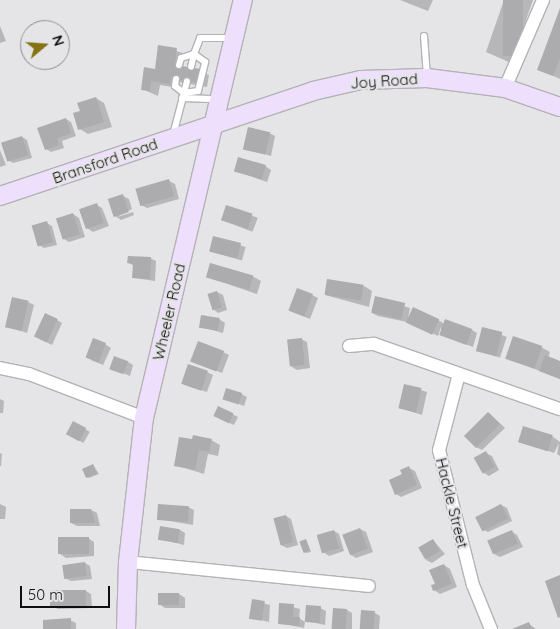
<!DOCTYPE html>
<html>
<head>
<meta charset="utf-8">
<style>
  body { margin:0 }
  #map { position:relative; width:560px; height:629px; overflow:hidden; background:#e5e4e7; font-family:Quicksand,sans-serif }
  div>[style] { position:absolute }
  .shadow>* { inset:0; background:#0003; transform-origin:0 0 }
  .building>* { inset:0; background:#acabad; transform-origin:0 0 }
  .roads { filter:drop-shadow(1px 0 #b4b2b5) drop-shadow(-1px 0 #b4b2b5) drop-shadow(0 1px #b4b2b5) drop-shadow(0 -1px #b4b2b5) }
  .lane>* { height:6px; margin:-3px; padding:0 3px; transform-origin:3px; border-radius:3px; background:#fff }
  .street>* { height:12px; margin:-6px; padding:0 6px; transform-origin:6px; border-radius:6px; background:#fff }
  .secondary>* { height:18px; margin:-9px; padding:0 9px; transform-origin:9px; border-radius:9px; background:#eee0fc }
  span { translate:-50% -50%; white-space:nowrap; text-align:center; line-height:1.15; -webkit-text-stroke:4.5px #e5e4e7; paint-order:stroke }
  .street-label { font-size:15px; color:#0e0e0e }
  .north { position:absolute; left:20px; top:20px; width:50px; height:50px; box-sizing:border-box; background:#e5e4e7; border:1px solid #8f8e90; border-radius:50%; rotate:72deg; font-size:14px; font-weight:700; line-height:20px; text-align:center; color:#0e0e0e }
  .north::after { content:''; display:block; margin:auto; width:18px; height:22px; background:#857213; clip-path:polygon(50% 0,100% 100%,50% 72%,0 100%) }
  .scale { position:absolute; left:20px; top:586px; width:90px; height:22px; box-sizing:border-box; border:2px solid #0e0e0e; border-top:0; padding-left:6px; font-size:15px; line-height:18px; white-space:nowrap; color:#0e0e0e; -webkit-text-stroke:4px #e5e4e7; paint-order:stroke }
</style>
</head>
<body>
<div id="map">
  <div class="shadow">
    <div style="clip-path:polygon(400px 0,433px 0,428px 11px)"></div>
    <div style="clip-path:polygon(504px 0,533px 0,511px 63px,486px 52px)"></div>
    <div style="clip-path:polygon(560px 11px,560px 79px,538px 69px)"></div>
    <div style="clip-path:polygon(0 26px,6px 41px,0 43px)"></div>
    <div style="clip-path:polygon(159px 46px,186px 54px,183px 67px,209px 75px,207px 87px,179px 82px,178px 88px,160px 85px,158px 96px,142px 89px,156px 70px)"></div>
    <div style="clip-path:polygon(96px 98px,104px 103px,112px 127px,88px 134px,80px 129px,81px 112px)"></div>
    <div style="clip-path:polygon(66px 119px,71px 122px,76px 136px,62px 141px,64px 148px,51px 152px,46px 149px)"></div>
    <div style="clip-path:polygon(269px 133px,275px 136px,271px 156px,245px 149px)"></div>
    <div style="clip-path:polygon(22px 137px,27px 140px,32px 158px,13px 163px,8px 160px)"></div>
    <div style="clip-path:polygon(0 150px,6px 165px,0 167px)"></div>
    <div style="clip-path:polygon(265px 166px,271px 170px,267px 182px,236px 171px)"></div>
    <div style="clip-path:polygon(169px 181px,175px 184px,179px 199px,147px 208px,141px 205px)"></div>
    <div style="clip-path:polygon(123px 196px,129px 199px,132px 209px,117px 217px,133px 212px,134px 215px,121px 220px,115px 216px)"></div>
    <div style="clip-path:polygon(97px 205px,102px 208px,109px 226px,93px 232px,87px 228px)"></div>
    <div style="left:227px;top:206px;width:33px;height:15px;rotate:21deg"></div>
    <div style="clip-path:polygon(73px 214px,79px 218px,85px 237px,69px 242px,64px 239px)"></div>
    <div style="clip-path:polygon(47px 223px,52px 226px,57px 245px,44px 248px,39px 245px)"></div>
    <div style="left:214px;top:238px;width:33px;height:14px;rotate:16deg"></div>
    <div style="clip-path:polygon(150px 258px,156px 261px,155px 281px,134px 278px,134px 266px,129px 263px)"></div>
    <div style="clip-path:polygon(252px 276px,261px 281px,257px 294px,207px 277px)"></div>
    <div style="clip-path:polygon(364px 286px,372px 291px,369px 307px,325px 295px)"></div>
    <div style="clip-path:polygon(217px 292px,223px 295px,227px 310px,218px 313px,213px 309px)"></div>
    <div style="clip-path:polygon(312px 295px,318px 298px,310px 319px,290px 311px)"></div>
    <div style="clip-path:polygon(376px 298px,410px 308px,408px 318px,438px 320px,445px 324px,446px 321px,472px 330px,477px 333px,473px 347px,441px 335px,441px 327px,438px 336px,407px 322px,378px 316px,372px 313px)"></div>
    <div style="clip-path:polygon(28px 302px,34px 305px,27px 333px,6px 326px)"></div>
    <div style="clip-path:polygon(219px 319px,225px 323px,223px 333px,201px 327px)"></div>
    <div style="clip-path:polygon(57px 320px,62px 323px,52px 345px,40px 339px)"></div>
    <div style="left:483px;top:329px;width:25px;height:22px;rotate:18deg"></div>
    <div style="clip-path:polygon(301px 339px,307px 342px,310px 368px,297px 370px,292px 367px)"></div>
    <div style="clip-path:polygon(105px 344px,111px 348px,103px 365px,91px 360px)"></div>
    <div style="clip-path:polygon(541px 347px,550px 352px,548px 358px,560px 363px,560px 379px,507px 358px)"></div>
    <div style="clip-path:polygon(223px 352px,229px 355px,222px 373px,197px 363px)"></div>
    <div style="clip-path:polygon(128px 362px,133px 365px,130px 376px,111px 368px)"></div>
    <div style="clip-path:polygon(207px 372px,213px 375px,207px 392px,188px 386px)"></div>
    <div style="clip-path:polygon(405px 385px,427px 392px,422px 415px,400px 408px)"></div>
    <div style="clip-path:polygon(241px 394px,247px 397px,244px 406px,224px 398px)"></div>
    <div style="clip-path:polygon(0 399px,4px 401px,3px 413px,0 413px)"></div>
    <div style="clip-path:polygon(489px 413px,505px 428px,482px 450px,476px 447px)"></div>
    <div style="clip-path:polygon(232px 414px,238px 417px,234px 425px,220px 419px)"></div>
    <div style="left:74px;top:423px;width:18px;height:13px;rotate:29deg"></div>
    <div style="clip-path:polygon(552px 436px,560px 442px,560px 456px,557px 454px,559px 443px,554px 453px,520px 441px)"></div>
    <div style="clip-path:polygon(211px 440px,220px 445px,218px 456px,208px 454px,204px 474px,175px 465px,193px 441px)"></div>
    <div style="clip-path:polygon(0 453px,2px 454px,1px 466px,0 466px)"></div>
    <div style="clip-path:polygon(486px 453px,492px 456px,499px 470px,489px 476px,484px 473px)"></div>
    <div style="clip-path:polygon(93px 465px,99px 474px,89px 478px,86px 476px)"></div>
    <div style="clip-path:polygon(409px 468px,415px 471px,422px 488px,401px 497px,396px 494px)"></div>
    <div style="clip-path:polygon(0 504px,6px 507px,5px 519px,0 519px)"></div>
    <div style="clip-path:polygon(501px 505px,507px 508px,512px 521px,488px 532px,482px 529px)"></div>
    <div style="clip-path:polygon(188px 507px,194px 510px,193px 525px,158px 519px)"></div>
    <div style="clip-path:polygon(91px 510px,97px 513px,100px 526px,77px 526px,71px 523px)"></div>
    <div style="clip-path:polygon(286px 516px,291px 519px,298px 545px,287px 548px,281px 545px)"></div>
    <div style="clip-path:polygon(360px 529px,366px 532px,373px 552px,356px 558px,351px 555px)"></div>
    <div style="clip-path:polygon(180px 530px,185px 533px,184px 545px,160px 539px)"></div>
    <div style="clip-path:polygon(334px 531px,339px 534px,344px 551px,329px 556px,323px 552px)"></div>
    <div style="clip-path:polygon(512px 532px,517px 535px,523px 547px,500px 557px,494px 554px)"></div>
    <div style="clip-path:polygon(88px 538px,94px 542px,94px 556px,66px 558px,60px 554px)"></div>
    <div style="clip-path:polygon(306px 540px,311px 552px,306px 553px,304px 552px)"></div>
    <div style="clip-path:polygon(433px 540px,445px 554px,432px 563px,426px 560px)"></div>
    <div style="clip-path:polygon(85px 563px,90px 566px,92px 579px,71px 581px,65px 578px)"></div>
    <div style="clip-path:polygon(444px 565px,450px 569px,457px 587px,440px 594px,434px 590px)"></div>
    <div style="clip-path:polygon(86px 591px,91px 594px,92px 608px,58px 609px,52px 606px)"></div>
    <div style="clip-path:polygon(159px 594px,179px 594px,185px 598px,185px 608px,165px 608px,159px 604px)"></div>
    <div style="clip-path:polygon(254px 601px,270px 605px,269px 622px,252px 618px)"></div>
    <div style="clip-path:polygon(281px 604px,300px 609px,299px 618px,305px 622px,304px 628px,279px 623px)"></div>
    <div style="clip-path:polygon(320px 608px,326px 611px,325px 625px,306px 621px)"></div>
    <div style="clip-path:polygon(347px 610px,352px 613px,352px 629px,333px 629px)"></div>
    <div style="clip-path:polygon(375px 613px,380px 616px,379px 629px,361px 629px)"></div>
    <div style="clip-path:polygon(70px 620px,76px 623px,76px 629px,45px 629px)"></div>
    <div style="clip-path:polygon(529px 624px,536px 629px,515px 629px)"></div>
  </div>
  <div class="building">
    <div style="left:503px;top:0;width:20px;height:56px"></div>
    <div style="clip-path:polygon(560px 8px,560px 59px,553px 76px,537px 70px)"></div>
    <div style="clip-path:polygon(158px 45px,177px 48px,175px 65px,201px 69px,199px 83px,171px 78px,170px 84px,151px 81px,150px 91px,141px 90px,144px 67px,155px 69px)"></div>
    <div style="clip-path:polygon(96px 97px,104px 122px,78px 130px,73px 113px,80px 111px,77px 103px)"></div>
    <div style="clip-path:polygon(66px 118px,71px 133px,57px 139px,59px 145px,45px 150px,37px 128px)"></div>
    <div style="left:248px;top:127px;width:23px;height:23px;rotate:13deg"></div>
    <div style="left:22px;top:136px;width:20px;height:22px;rotate:72deg"></div>
    <div style="left:238px;top:157px;width:29px;height:15px;rotate:16deg"></div>
    <div style="left:169px;top:179px;width:18px;height:35px;rotate:74deg"></div>
    <div style="left:123px;top:194px;width:19px;height:16px;rotate:72deg"></div>
    <div style="left:97px;top:203px;width:21px;height:19px;rotate:71deg"></div>
    <div style="left:226px;top:205px;width:28px;height:16px;rotate:18deg"></div>
    <div style="left:73px;top:213px;width:22px;height:18px;rotate:72deg"></div>
    <div style="left:47px;top:221px;width:22px;height:16px;rotate:74deg"></div>
    <div style="left:213px;top:236px;width:29px;height:16px;rotate:14deg"></div>
    <div style="clip-path:polygon(128px 256px,151px 257px,150px 279px,132px 278px,133px 264px,127px 263px)"></div>
    <div style="left:210px;top:263px;width:45px;height:15px;rotate:16deg"></div>
    <div style="left:327px;top:279px;width:37px;height:16px;rotate:9deg"></div>
    <div style="left:297px;top:288px;width:17px;height:24px;rotate:21deg"></div>
    <div style="left:217px;top:291px;width:17px;height:10px;rotate:73deg"></div>
    <div style="left:375px;top:296px;width:31px;height:17px;rotate:13deg"></div>
    <div style="left:12px;top:297px;width:17px;height:31px;rotate:13deg"></div>
    <div style="left:413px;top:307px;width:29px;height:17px;rotate:25deg"></div>
    <div style="left:45px;top:313px;width:14px;height:26px;rotate:25deg"></div>
    <div style="left:201px;top:315px;width:19px;height:13px;rotate:9deg"></div>
    <div style="left:445px;top:319px;width:29px;height:17px;rotate:20deg"></div>
    <div style="left:482px;top:327px;width:21px;height:25px;rotate:14deg"></div>
    <div style="left:513px;top:336px;width:31px;height:24px;rotate:19deg"></div>
    <div style="left:93px;top:338px;width:14px;height:21px;rotate:21deg"></div>
    <div style="left:302px;top:338px;width:27px;height:15px;rotate:84deg"></div>
    <div style="left:198px;top:341px;width:28px;height:22px;rotate:21deg"></div>
    <div style="clip-path:polygon(545px 355px,560px 361px,560px 379px,539px 371px)"></div>
    <div style="left:114px;top:356px;width:15px;height:14px;rotate:20deg"></div>
    <div style="left:188px;top:364px;width:21px;height:21px;rotate:19deg"></div>
    <div style="left:404px;top:384px;width:18px;height:25px;rotate:13deg"></div>
    <div style="left:226px;top:388px;width:17px;height:12px;rotate:17deg"></div>
    <div style="left:218px;top:406px;width:17px;height:11px;rotate:25deg"></div>
    <div style="left:488px;top:412px;width:17px;height:34px;rotate:45deg"></div>
    <div style="left:73px;top:421px;width:15px;height:15px;rotate:28deg"></div>
    <div style="left:523px;top:426px;width:31px;height:17px;rotate:17deg"></div>
    <div style="clip-path:polygon(193px 435px,212px 439px,209px 452px,199px 450px,195px 470px,174px 466px,179px 437px,192px 439px)"></div>
    <div style="left:486px;top:451px;width:18px;height:14px;rotate:61deg"></div>
    <div style="left:93px;top:464px;width:10px;height:12px;rotate:66deg"></div>
    <div style="clip-path:polygon(409px 466px,417px 485px,395px 495px,389px 480px,402px 474px,400px 470px)"></div>
    <div style="left:158px;top:504px;width:31px;height:16px;rotate:4deg"></div>
    <div style="left:501px;top:504px;width:16px;height:29px;rotate:63deg"></div>
    <div style="clip-path:polygon(70px 509px,91px 509px,95px 523px,70px 523px)"></div>
    <div style="left:286px;top:515px;width:28px;height:13px;rotate:75deg"></div>
    <div style="left:160px;top:526px;width:20px;height:14px;rotate:9deg"></div>
    <div style="left:360px;top:528px;width:22px;height:19px;rotate:69deg"></div>
    <div style="left:334px;top:530px;width:19px;height:18px;rotate:74deg"></div>
    <div style="left:512px;top:530px;width:15px;height:27px;rotate:67deg"></div>
    <div style="left:89px;top:537px;width:17px;height:31px;rotate:90deg"></div>
    <div style="left:306px;top:539px;width:12px;height:7px;rotate:70deg"></div>
    <div style="left:433px;top:539px;width:14px;height:17px;rotate:60deg"></div>
    <div style="left:85px;top:562px;width:14px;height:23px;rotate:82deg"></div>
    <div style="clip-path:polygon(444px 564px,452px 584px,433px 591px,431px 585px,435px 584px,429px 570px)"></div>
    <div style="clip-path:polygon(560px 575px,560px 617px,558px 618px,545px 581px)"></div>
    <div style="left:86px;top:590px;width:16px;height:36px;rotate:90deg"></div>
    <div style="left:158px;top:593px;width:21px;height:12px"></div>
    <div style="left:252px;top:599px;width:13px;height:20px;rotate:9deg"></div>
    <div style="clip-path:polygon(279px 603px,294px 604px,293px 617px,300px 617px,299px 626px,278px 624px)"></div>
    <div style="left:306px;top:605px;width:15px;height:17px;rotate:4deg"></div>
    <div style="left:333px;top:608px;width:14px;height:21px;rotate:4deg"></div>
    <div style="left:361px;top:610px;width:14px;height:19px;rotate:4deg"></div>
    <div style="clip-path:polygon(71px 618px,71px 629px,43px 629px,43px 620px)"></div>
    <div style="clip-path:polygon(529px 622px,532px 629px,512px 629px)"></div>
  </div>
  <div class="roads">
    <div class="lane">
      <div style="left:424px;top:36px;width:41px;rotate:85.8deg"></div>
      <div style="left:179px;top:65px;width:7px;rotate:-74deg"></div>
      <div style="left:181px;top:58px;width:14px;rotate:-17deg"></div>
      <div style="left:194px;top:54px;width:13px;rotate:103deg"></div>
      <div style="left:176px;top:79px;width:7px;rotate:98deg"></div>
      <div style="left:175px;top:86px;width:11px;rotate:38deg"></div>
      <div style="left:184px;top:93px;width:12px;rotate:-76deg"></div>
      <div style="left:182px;top:98px;width:36px;rotate:2deg"></div>
      <div style="left:173px;top:135px;width:43px;rotate:-75.3deg"></div>
      <div style="left:184px;top:93px;width:14px;rotate:-8deg"></div>
      <div style="left:198px;top:91px;width:30px;rotate:-76deg"></div>
      <div style="left:205px;top:62px;width:14px;rotate:-144deg"></div>
      <div style="left:194px;top:54px;width:17px;rotate:-69deg"></div>
      <div style="left:200px;top:38px;width:32px"></div>
    </div>
    <div class="street">
      <div style="left:505px;top:88px;width:96px;rotate:-66.6deg"></div>
      <div style="left:349px;top:346px;width:25px;rotate:-5deg"></div>
      <div style="left:374px;top:344px;width:197px;rotate:19.3deg"></div>
      <div style="left:0;top:368px;width:30px;rotate:12deg"></div>
      <div style="left:29px;top:374px;width:123px;rotate:20.9deg"></div>
      <div style="left:459px;top:374px;width:79px;rotate:104.7deg"></div>
      <div style="left:439px;top:450px;width:139px;rotate:75.9deg"></div>
      <div style="left:473px;top:585px;width:48px;rotate:67.8deg"></div>
      <div style="left:128px;top:562px;width:242px;rotate:5.7deg"></div>
    </div>
    <div class="secondary">
      <div style="left:0;top:196px;width:330px;rotate:-18.5deg"></div>
      <div style="left:313px;top:91px;width:49px;rotate:-12.9deg"></div>
      <div style="left:361px;top:80px;width:66px;rotate:-1.7deg"></div>
      <div style="left:427px;top:78px;width:79px;rotate:7.3deg"></div>
      <div style="left:505px;top:88px;width:58px;rotate:19.1deg"></div>
      <div style="left:126px;top:629px;width:67px;rotate:-88.3deg"></div>
      <div style="left:128px;top:562px;width:145px;rotate:-83.7deg"></div>
      <div style="left:144px;top:418px;width:430px;rotate:-76.7deg"></div>
    </div>
  </div>
  <div class="street-label">
    <span style="left:384px;top:81px;rotate:-4deg">Joy Road</span>
    <span style="left:105px;top:161px;rotate:-19deg">Bransford Road</span>
    <span style="left:169px;top:312px;rotate:-77deg">Wheeler Road</span>
    <span style="left:452px;top:503px;rotate:76deg">Hackle Street</span>
  </div>
  <div class="north">N</div>
  <div class="scale">50 m</div>
</div>
</body>
</html>
